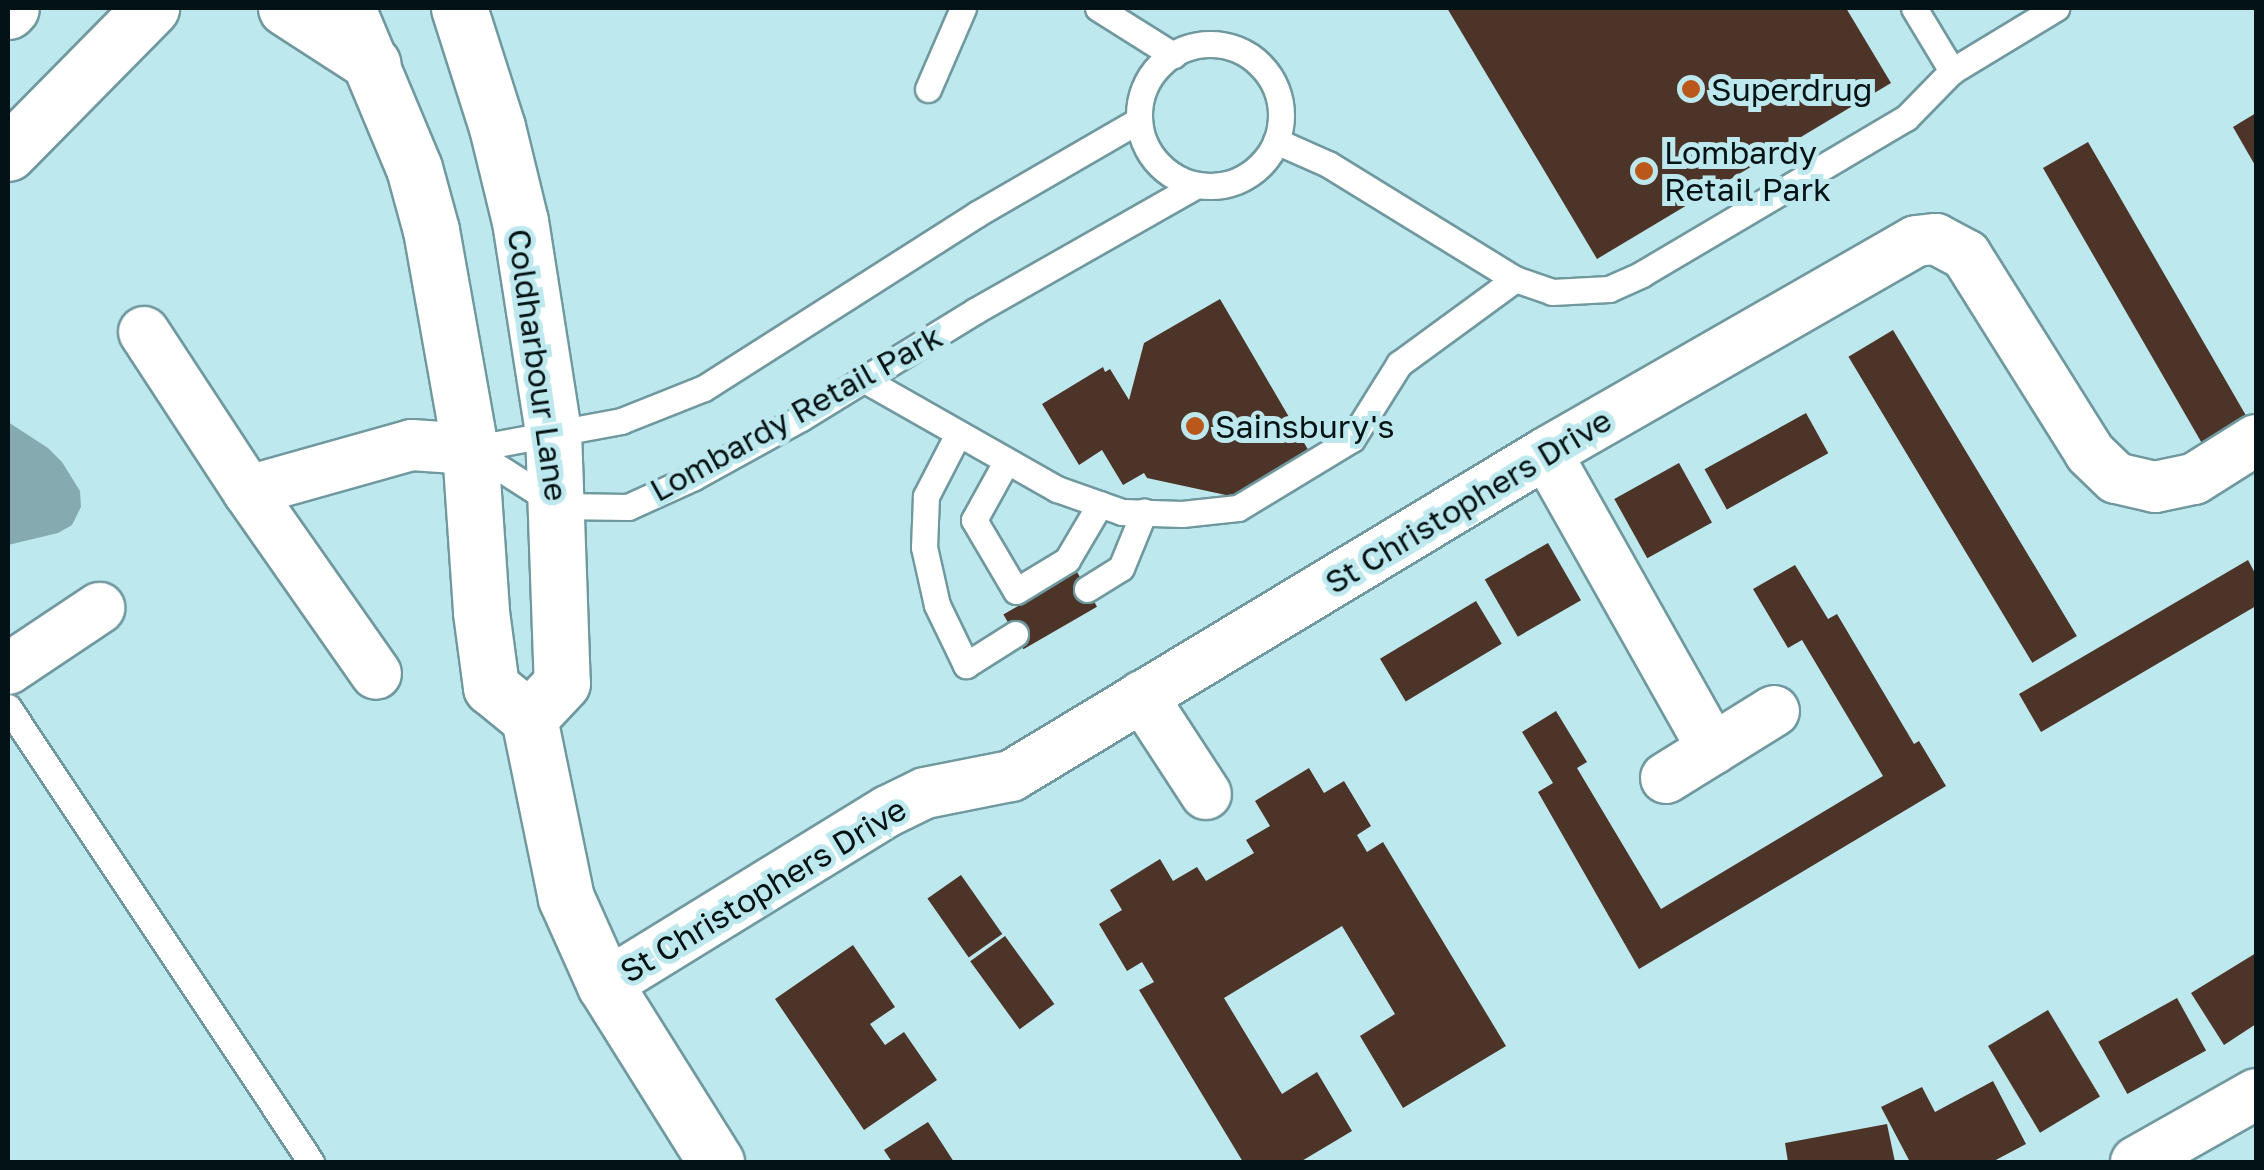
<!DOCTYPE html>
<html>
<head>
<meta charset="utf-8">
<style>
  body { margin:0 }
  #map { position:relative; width:2264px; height:1170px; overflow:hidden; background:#bde8ee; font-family:"Golos Text",sans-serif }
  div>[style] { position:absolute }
  .forest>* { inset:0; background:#85abb0 }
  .building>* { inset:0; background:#4d3428; transform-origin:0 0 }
  .roads { filter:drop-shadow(2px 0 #70999f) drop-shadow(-2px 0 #70999f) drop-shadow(0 2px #70999f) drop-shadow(0 -2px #70999f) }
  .lane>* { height:25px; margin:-12.5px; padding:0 12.5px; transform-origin:12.5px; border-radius:12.5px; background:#fff }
  .lane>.ring { margin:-12.5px; padding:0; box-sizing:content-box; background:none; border:25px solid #fff; border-radius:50% }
  .street>* { height:50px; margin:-25px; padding:0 25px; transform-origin:25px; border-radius:25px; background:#fff }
  .secondary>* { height:55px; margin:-27.5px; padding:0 27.5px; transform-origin:27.5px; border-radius:27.5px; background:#fff }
  .primary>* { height:55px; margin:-27.5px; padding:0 27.5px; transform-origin:27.5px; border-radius:27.5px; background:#fff }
  .dots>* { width:28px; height:28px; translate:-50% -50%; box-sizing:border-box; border:5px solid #bde8ee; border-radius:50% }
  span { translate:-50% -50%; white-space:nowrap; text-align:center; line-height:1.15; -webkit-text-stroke:10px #bde8ee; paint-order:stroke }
  .poi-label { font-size:32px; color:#031214 }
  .left { translate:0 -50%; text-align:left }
  .street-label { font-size:32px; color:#031214 }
  .frame { position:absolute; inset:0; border:10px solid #031214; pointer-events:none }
</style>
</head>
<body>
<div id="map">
  <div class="forest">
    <div style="clip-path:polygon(8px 422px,48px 448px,62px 462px,80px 491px,81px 507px,72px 525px,58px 533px,8px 545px)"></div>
  </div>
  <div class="building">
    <div style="clip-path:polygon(1447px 8px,1846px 8px,1891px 83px,1597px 259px)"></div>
    <div style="clip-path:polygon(2256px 113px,2256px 167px,2233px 127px)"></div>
    <div style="left:2088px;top:142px;width:322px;height:52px;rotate:60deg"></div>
    <div style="clip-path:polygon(1220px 299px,1310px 453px,1235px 497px,1147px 478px,1144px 473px,1123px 485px,1102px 450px,1079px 465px,1042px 404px,1103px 367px,1105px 372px,1110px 369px,1129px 400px,1144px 343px)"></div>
    <div style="left:1893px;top:330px;width:357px;height:52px;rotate:59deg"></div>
    <div style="left:1806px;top:413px;width:46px;height:116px;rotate:61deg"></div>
    <div style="left:1679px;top:463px;width:68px;height:74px;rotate:61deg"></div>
    <div style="left:1548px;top:543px;width:66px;height:73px;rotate:60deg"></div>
    <div style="clip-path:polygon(2248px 560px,2256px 575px,2256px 606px,2041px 732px,2019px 694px)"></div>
    <div style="clip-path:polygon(1795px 565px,1828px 619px,1837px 614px,1914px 744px,1919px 741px,1946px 786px,1639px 969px,1538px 792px,1553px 783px,1522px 732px,1556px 711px,1587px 762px,1577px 768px,1661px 909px,1883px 776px,1802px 640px,1788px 648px,1753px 589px)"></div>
    <div style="left:1077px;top:572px;width:40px;height:85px;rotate:60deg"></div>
    <div style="left:1476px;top:601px;width:50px;height:112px;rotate:59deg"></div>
    <div style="clip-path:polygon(1309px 768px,1324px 793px,1344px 781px,1371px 826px,1357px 835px,1367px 852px,1383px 842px,1506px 1046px,1403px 1108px,1360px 1036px,1395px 1014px,1342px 926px,1224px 998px,1282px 1094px,1317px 1072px,1352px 1131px,1300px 1162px,1243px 1162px,1139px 990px,1154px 982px,1142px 962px,1127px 971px,1099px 924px,1122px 910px,1110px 890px,1160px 859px,1173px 881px,1197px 867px,1206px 881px,1254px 853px,1246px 840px,1270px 826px,1255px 801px)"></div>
    <div style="left:961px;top:875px;width:72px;height:41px;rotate:55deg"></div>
    <div style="left:1005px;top:936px;width:84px;height:43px;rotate:54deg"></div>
    <div style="clip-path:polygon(853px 945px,895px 1007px,870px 1024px,885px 1045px,904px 1032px,937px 1080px,864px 1130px,775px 999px)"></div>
    <div style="clip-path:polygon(2256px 953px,2256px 1024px,2224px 1045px,2191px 993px)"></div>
    <div style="left:2177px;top:998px;width:60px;height:90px;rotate:61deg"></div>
    <div style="left:2048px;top:1010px;width:101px;height:70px;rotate:59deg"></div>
    <div style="clip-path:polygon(1993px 1081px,2026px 1144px,1992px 1162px,1910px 1162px,1881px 1107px,1922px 1087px,1935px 1112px)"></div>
    <div style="clip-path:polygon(928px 1122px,954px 1162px,892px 1162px,884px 1150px)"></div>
    <div style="clip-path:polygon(1887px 1124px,1895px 1162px,1788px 1162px,1785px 1143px)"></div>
  </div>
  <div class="roads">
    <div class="lane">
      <div style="left:1098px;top:8px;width:89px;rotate:32.1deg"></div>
      <div style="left:1914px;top:8px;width:74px;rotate:58.9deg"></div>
      <div class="ring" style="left:1139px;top:44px;width:117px;height:117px"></div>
      <div style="left:928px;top:89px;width:88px;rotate:-66.6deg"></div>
      <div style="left:1276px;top:141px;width:57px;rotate:23.9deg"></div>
      <div style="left:1328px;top:164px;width:220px;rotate:31.6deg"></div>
      <div style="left:1515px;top:279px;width:39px;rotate:19deg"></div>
      <div style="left:1552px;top:292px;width:57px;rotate:-3deg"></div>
      <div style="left:1609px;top:289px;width:36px;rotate:-24deg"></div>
      <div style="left:1642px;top:274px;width:307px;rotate:-30.6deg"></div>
      <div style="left:1906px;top:118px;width:66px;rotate:-45.6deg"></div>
      <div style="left:1952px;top:71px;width:122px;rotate:-31.2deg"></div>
      <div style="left:865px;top:380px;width:221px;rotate:29.6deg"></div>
      <div style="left:1057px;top:489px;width:69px;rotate:19.5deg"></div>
      <div style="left:1122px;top:512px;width:60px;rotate:1.9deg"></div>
      <div style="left:1182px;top:514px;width:56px;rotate:-6.1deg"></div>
      <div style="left:1238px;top:508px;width:133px;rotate:-31.2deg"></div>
      <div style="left:1352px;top:439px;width:89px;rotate:-57.9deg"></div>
      <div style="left:1399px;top:364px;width:144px;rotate:-36.2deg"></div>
      <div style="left:958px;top:434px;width:70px;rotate:117.3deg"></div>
      <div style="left:926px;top:496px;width:51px;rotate:92.2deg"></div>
      <div style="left:924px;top:547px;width:59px;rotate:77.4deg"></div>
      <div style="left:937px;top:605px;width:67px;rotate:64.2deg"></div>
      <div style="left:966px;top:665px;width:58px;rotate:-32.3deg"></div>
      <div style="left:470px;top:449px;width:154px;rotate:-10.5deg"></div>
      <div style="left:621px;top:421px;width:89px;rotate:-21.7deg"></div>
      <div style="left:704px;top:388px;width:324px;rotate:-32.5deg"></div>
      <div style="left:977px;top:214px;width:187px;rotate:-30.1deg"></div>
      <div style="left:473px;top:451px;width:102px;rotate:32.6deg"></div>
      <div style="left:559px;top:506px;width:69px;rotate:0.8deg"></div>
      <div style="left:628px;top:507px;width:72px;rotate:-24.4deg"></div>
      <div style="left:694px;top:477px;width:122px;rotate:-28.9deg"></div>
      <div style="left:801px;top:418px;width:204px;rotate:-31.6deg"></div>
      <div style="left:975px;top:311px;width:255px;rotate:-29.6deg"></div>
      <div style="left:1006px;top:462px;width:66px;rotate:118.9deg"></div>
      <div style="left:974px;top:520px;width:82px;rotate:59.4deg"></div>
      <div style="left:1016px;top:591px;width:60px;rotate:-31.3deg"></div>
      <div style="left:1067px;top:560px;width:65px;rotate:-59.5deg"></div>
      <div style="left:1087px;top:589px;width:40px;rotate:-32deg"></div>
      <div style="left:1121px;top:568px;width:61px;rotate:-67.7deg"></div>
      <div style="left:8px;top:707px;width:547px;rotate:56.34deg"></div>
    </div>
    <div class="street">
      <div style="left:144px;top:332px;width:190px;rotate:56.8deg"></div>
      <div style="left:248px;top:491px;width:223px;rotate:55deg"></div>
      <div style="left:1546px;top:453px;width:340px;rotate:60.6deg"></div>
      <div style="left:248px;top:491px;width:170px;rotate:-15.7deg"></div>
      <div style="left:412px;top:445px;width:58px;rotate:3.9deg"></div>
      <div style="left:8px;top:669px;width:110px;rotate:-33.8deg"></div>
      <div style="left:1142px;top:696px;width:117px;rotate:56.9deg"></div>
      <div style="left:1666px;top:778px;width:127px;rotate:-31.8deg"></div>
      <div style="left:605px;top:985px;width:332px;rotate:-31.6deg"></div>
      <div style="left:888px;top:811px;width:41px;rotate:-25.9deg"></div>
      <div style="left:925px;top:793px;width:88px;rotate:-11.2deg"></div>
      <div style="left:1011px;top:776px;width:625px;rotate:-31.12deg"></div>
      <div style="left:1546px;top:453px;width:426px;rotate:-29.8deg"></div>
      <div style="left:1916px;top:241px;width:20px;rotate:-6deg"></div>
      <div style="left:1936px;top:239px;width:34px;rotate:28deg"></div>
      <div style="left:1966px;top:255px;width:234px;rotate:57.9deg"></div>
      <div style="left:2090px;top:453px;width:36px;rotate:44deg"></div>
      <div style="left:2116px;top:478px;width:40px;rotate:13deg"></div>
      <div style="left:2155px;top:487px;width:40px;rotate:-12deg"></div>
      <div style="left:2194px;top:479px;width:73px;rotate:-32.2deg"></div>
      <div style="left:2136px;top:1162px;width:138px;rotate:-29.5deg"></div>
    </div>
    <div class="secondary">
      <div style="left:286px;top:8px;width:103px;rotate:32.8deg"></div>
      <div style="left:347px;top:8px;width:173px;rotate:67.3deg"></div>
      <div style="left:414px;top:168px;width:64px;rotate:74.7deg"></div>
      <div style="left:431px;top:230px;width:222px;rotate:79.9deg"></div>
      <div style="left:470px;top:449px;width:163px;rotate:86.1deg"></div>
      <div style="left:481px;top:612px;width:76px;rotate:82.4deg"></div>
      <div style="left:491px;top:687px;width:49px;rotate:39.2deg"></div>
      <div style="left:529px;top:718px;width:184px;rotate:78.4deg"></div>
      <div style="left:566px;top:898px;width:95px;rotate:65.9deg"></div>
      <div style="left:605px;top:985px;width:209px;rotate:57.9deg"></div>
      <div style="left:459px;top:8px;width:125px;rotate:72.3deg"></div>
      <div style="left:497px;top:127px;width:97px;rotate:76.3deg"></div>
      <div style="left:520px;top:221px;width:213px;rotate:81.1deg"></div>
      <div style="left:553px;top:431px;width:252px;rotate:88deg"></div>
      <div style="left:562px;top:683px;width:48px;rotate:133.3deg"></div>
    </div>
    <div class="primary">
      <div style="left:8px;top:11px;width:4px;rotate:-45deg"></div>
      <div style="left:8px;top:153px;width:204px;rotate:-45.4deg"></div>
    </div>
  </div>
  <div class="dots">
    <div style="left:1691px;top:89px;background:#ba581b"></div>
    <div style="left:1644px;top:171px;background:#ba581b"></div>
    <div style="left:1195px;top:426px;background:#ba581b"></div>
  </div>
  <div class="poi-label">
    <span class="left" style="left:1711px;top:89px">Superdrug</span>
    <span class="left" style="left:1664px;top:171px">Lombardy<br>Retail Park</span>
    <span class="left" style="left:1215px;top:426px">Sainsbury's</span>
  </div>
  <div class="street-label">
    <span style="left:538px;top:365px;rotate:82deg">Coldharbour Lane</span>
    <span style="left:796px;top:413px;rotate:-29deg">Lombardy Retail Park</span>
    <span style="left:1468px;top:501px;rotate:-31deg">St Christophers Drive</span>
    <span style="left:763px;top:890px;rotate:-31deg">St Christophers Drive</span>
  </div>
  <div class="frame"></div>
</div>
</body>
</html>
